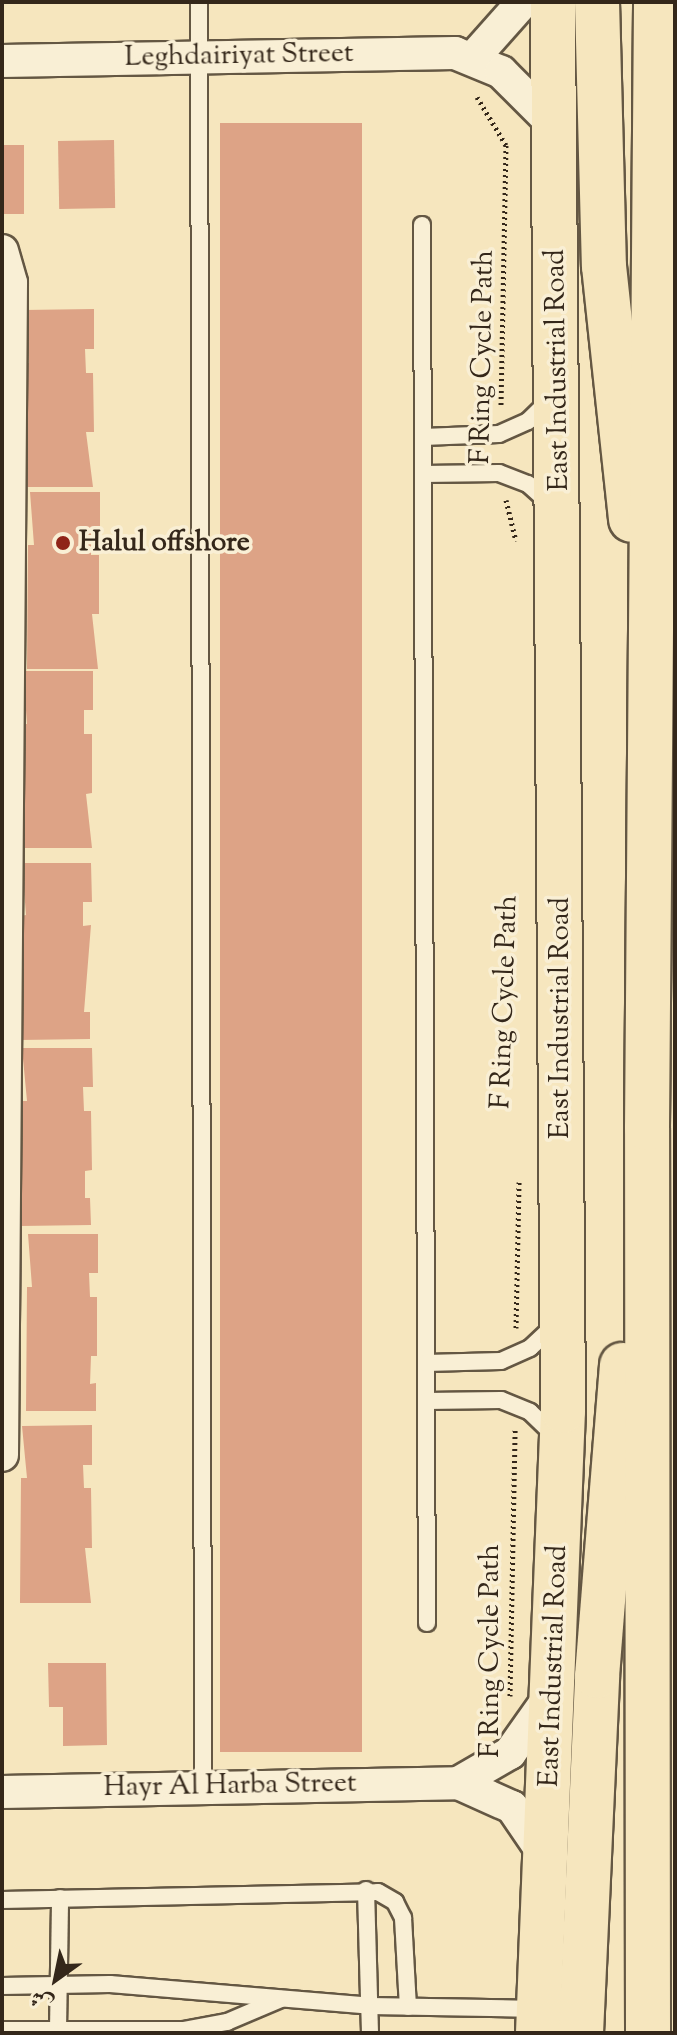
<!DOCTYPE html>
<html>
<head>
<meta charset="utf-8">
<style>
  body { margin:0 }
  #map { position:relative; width:677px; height:2035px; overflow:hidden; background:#f6e6be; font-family:"Sorts Mill Goudy",Amiri,serif }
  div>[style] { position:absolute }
  .building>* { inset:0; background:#dda386; transform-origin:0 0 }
  .path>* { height:5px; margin-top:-2.5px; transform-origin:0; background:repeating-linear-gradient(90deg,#34271a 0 2px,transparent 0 6px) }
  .roads { filter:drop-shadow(2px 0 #645743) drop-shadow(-2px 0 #645743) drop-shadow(0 2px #645743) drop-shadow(0 -2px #645743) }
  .service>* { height:16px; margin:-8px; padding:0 8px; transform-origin:8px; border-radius:8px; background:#f9efd5 }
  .minor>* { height:32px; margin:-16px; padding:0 16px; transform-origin:16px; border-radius:16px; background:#f9efd5 }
  .primary>* { height:44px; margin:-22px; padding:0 22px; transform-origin:22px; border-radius:22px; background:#f6e6be }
  .trunk>* { height:44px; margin:-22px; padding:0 22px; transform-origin:22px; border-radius:22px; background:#f6e6be }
  .dots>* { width:22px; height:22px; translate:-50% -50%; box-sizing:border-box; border:4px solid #f9efd5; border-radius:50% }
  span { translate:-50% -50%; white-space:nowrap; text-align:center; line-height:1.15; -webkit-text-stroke:7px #f9efd5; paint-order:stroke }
  .street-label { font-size:28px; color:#34271a }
  .poi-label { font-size:28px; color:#34271a; font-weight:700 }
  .left { translate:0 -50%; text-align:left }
  .frame { position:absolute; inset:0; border:4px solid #34271a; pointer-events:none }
  .north { position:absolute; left:16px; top:1939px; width:80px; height:80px; -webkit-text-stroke:6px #f9efd5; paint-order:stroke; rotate:213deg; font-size:22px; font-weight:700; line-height:32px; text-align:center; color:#34271a }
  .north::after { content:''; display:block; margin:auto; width:28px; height:36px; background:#34271a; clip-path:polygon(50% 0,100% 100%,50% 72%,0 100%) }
</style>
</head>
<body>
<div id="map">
  <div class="building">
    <div style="left:362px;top:123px;width:1629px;height:142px;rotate:90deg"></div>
    <div style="left:114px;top:140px;width:68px;height:56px;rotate:89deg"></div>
    <div style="left:2px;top:145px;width:22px;height:69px"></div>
    <div style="clip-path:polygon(94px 309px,94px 349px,85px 349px,86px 373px,93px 373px,94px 432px,86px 432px,93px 487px,22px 487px,23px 363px,29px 363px,24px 310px)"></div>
    <div style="clip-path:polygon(30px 492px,100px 492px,100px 531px,91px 531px,91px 555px,99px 555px,99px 614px,92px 614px,98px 669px,27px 669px,28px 545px,34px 545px)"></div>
    <div style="clip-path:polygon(23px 671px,93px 671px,93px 710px,84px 710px,84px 734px,92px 734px,92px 793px,86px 794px,92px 848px,21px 848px,22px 724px,27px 724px)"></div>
    <div style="clip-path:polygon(22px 863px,91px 863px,92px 902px,83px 902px,83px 926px,91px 925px,84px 1012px,90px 1012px,90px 1039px,20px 1040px,21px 916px,26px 915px)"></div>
    <div style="clip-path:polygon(22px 1048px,92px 1048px,93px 1087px,83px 1087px,84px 1111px,91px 1111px,92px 1170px,85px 1171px,85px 1198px,90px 1198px,91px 1225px,20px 1226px,21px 1101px,27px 1101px)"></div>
    <div style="clip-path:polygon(28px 1234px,98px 1234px,98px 1273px,89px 1273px,90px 1297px,97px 1297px,97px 1356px,91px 1356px,90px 1384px,96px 1383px,96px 1411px,26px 1411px,27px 1287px,32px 1287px)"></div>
    <div style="clip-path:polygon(92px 1425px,92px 1465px,83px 1465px,84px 1488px,91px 1488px,92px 1548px,85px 1548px,91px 1603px,20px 1603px,21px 1478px,27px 1478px,22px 1426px)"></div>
    <div style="clip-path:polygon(48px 1663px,106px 1663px,107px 1745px,63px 1746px,63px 1707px,49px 1707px)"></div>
  </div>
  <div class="path">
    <div style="left:477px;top:97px;width:56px;rotate:58.9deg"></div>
    <div style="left:506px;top:145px;width:262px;rotate:91.1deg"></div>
    <div style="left:506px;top:500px;width:42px;rotate:76.3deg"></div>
    <div style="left:516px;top:1328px;width:146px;rotate:-88.8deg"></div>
    <div style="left:510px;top:1696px;width:266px;rotate:-88.9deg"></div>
  </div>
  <div class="roads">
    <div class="service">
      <div style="left:199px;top:2px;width:1782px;rotate:89.87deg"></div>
      <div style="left:422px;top:225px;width:1398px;rotate:89.8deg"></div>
      <div style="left:423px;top:437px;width:76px;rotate:-2.3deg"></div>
      <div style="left:499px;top:434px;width:32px;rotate:-24deg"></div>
      <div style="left:528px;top:421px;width:29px;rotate:-44deg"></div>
      <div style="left:423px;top:474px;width:76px;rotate:-0.8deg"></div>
      <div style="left:499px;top:473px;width:31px;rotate:21deg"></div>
      <div style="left:528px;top:484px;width:27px;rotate:42deg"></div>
      <div style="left:426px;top:1363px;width:75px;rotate:-1.5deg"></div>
      <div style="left:501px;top:1361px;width:32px;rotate:-24deg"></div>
      <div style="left:530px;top:1348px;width:34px;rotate:-43deg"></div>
      <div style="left:426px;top:1401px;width:75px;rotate:-0.8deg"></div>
      <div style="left:501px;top:1400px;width:31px;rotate:22deg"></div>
      <div style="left:530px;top:1412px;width:32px;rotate:44deg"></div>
      <div style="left:366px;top:1890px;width:143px;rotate:88.4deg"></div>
      <div style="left:2px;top:1900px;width:376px;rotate:-1.2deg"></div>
      <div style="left:378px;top:1892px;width:20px;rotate:30deg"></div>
      <div style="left:395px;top:1902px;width:18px;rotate:63deg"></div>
      <div style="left:403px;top:1918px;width:89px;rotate:86.8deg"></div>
      <div style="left:2px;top:1986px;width:108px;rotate:-1.1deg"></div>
      <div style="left:110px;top:1984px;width:261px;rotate:4.8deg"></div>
      <div style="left:370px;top:2006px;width:166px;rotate:1deg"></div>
      <div style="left:2px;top:2030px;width:181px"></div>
      <div style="left:183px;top:2030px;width:45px;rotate:-10.3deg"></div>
      <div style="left:227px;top:2022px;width:59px;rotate:-23.1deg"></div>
      <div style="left:58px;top:2030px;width:132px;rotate:-89.1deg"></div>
    </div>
    <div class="minor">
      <div style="left:475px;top:56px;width:72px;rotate:-48.4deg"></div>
      <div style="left:2px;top:61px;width:453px;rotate:-1deg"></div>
      <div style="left:455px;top:53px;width:50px;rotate:22.4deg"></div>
      <div style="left:501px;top:72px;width:76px;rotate:45deg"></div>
      <div style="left:2px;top:251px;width:33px;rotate:74deg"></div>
      <div style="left:11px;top:283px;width:1172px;rotate:90.44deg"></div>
      <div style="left:458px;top:1783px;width:60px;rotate:-30deg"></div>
      <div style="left:510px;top:1753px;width:67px;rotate:-54.7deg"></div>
      <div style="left:2px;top:1792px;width:456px;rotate:-1.1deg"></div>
      <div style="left:458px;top:1783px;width:59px;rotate:24deg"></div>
      <div style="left:512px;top:1807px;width:60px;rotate:55.8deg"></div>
    </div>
    <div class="primary">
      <div style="left:538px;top:2033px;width:623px;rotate:-87.7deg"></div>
      <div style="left:563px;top:1411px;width:1409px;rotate:-90.41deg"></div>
    </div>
    <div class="trunk">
      <div style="left:597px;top:2px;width:264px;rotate:88.5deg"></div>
      <div style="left:604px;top:266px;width:255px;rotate:83.9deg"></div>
      <div style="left:581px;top:2033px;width:357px;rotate:-87.4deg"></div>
      <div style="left:597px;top:1676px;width:312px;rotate:-85.4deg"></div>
      <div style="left:648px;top:2033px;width:905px;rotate:-90.06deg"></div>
      <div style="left:647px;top:1128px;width:1126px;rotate:-89.54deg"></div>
    </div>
  </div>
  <div class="dots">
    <div style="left:63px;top:543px;background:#8f2418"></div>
  </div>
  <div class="street-label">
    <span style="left:239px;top:56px;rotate:-1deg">Leghdairiyat Street</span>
    <span style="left:483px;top:357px;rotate:-89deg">F Ring Cycle Path</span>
    <span style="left:558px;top:370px;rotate:-91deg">East Industrial Road</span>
    <span style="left:505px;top:1002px;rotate:-88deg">F Ring Cycle Path</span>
    <span style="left:561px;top:1018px;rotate:-90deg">East Industrial Road</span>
    <span style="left:491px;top:1651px;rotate:-90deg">F Ring Cycle Path</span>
    <span style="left:554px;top:1666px;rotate:-88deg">East Industrial Road</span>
    <span style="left:230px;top:1786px;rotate:-1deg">Hayr Al Harba Street</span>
  </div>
  <div class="poi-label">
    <span class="left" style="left:79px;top:543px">Halul offshore</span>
  </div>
  <div class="frame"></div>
  <div class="north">ش</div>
</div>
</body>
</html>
